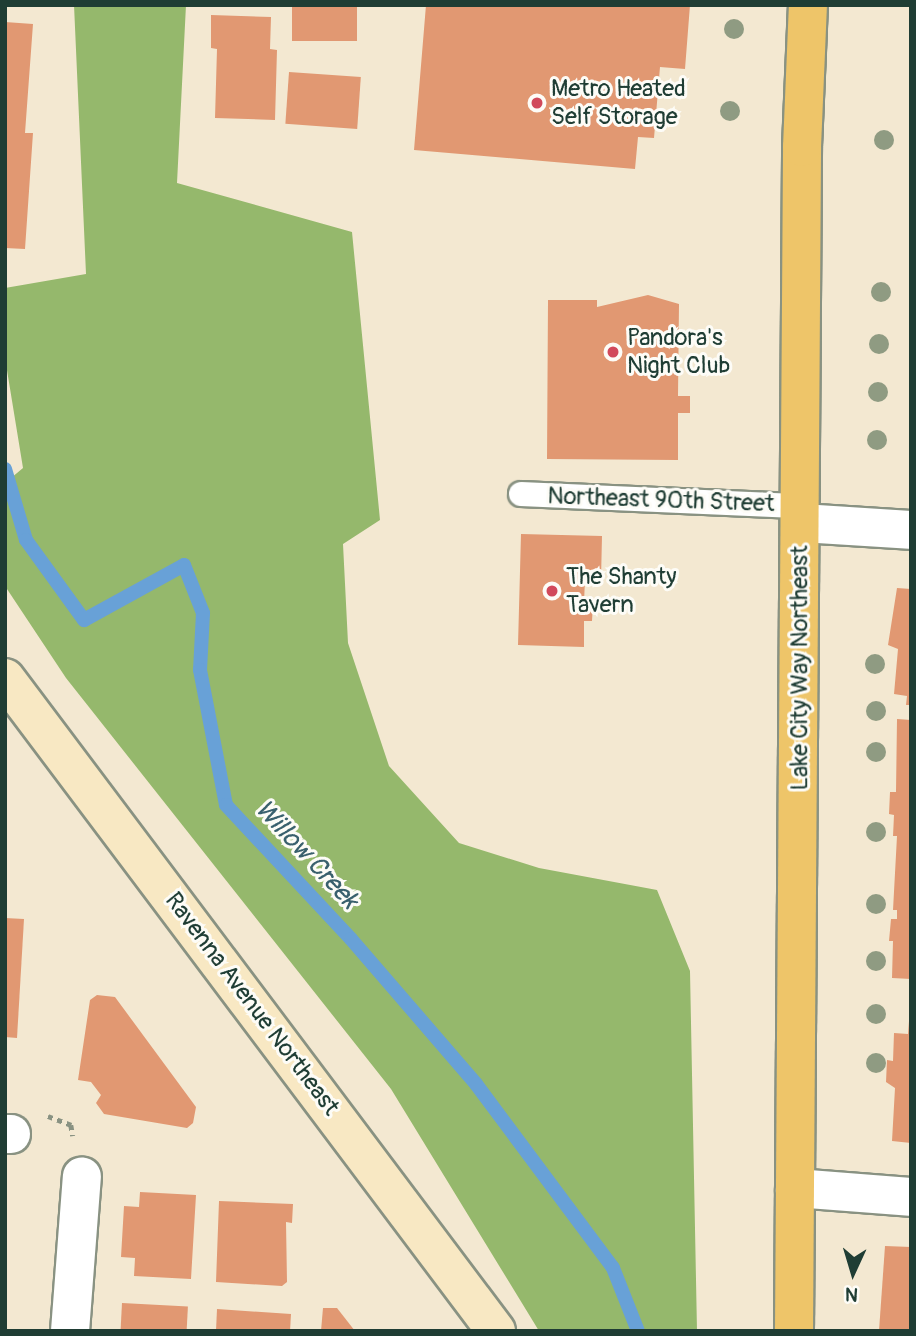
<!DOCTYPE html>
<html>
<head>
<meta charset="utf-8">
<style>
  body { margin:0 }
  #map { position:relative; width:916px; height:1336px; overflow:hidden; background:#f3e8d1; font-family:Pangolin,sans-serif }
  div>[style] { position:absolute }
  .forest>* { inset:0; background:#95b86c }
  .stream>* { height:14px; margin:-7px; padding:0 7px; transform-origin:7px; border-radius:7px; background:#68a1d7 }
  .building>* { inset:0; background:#e19872; transform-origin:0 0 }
  .path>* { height:4.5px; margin-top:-2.25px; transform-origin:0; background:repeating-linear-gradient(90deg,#899282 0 5px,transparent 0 10px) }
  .roads { filter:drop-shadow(2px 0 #899282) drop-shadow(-2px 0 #899282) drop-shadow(0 2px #899282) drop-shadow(0 -2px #899282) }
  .lane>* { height:24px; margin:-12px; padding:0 12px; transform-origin:12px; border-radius:12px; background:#fff }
  .street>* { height:38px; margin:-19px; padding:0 19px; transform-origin:19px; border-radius:19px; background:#fff }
  .secondary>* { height:38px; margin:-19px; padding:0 19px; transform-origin:19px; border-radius:19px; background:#f8e8c3 }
  .primary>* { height:38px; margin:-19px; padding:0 19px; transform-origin:19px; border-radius:19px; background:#eec569 }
  .trees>* { width:20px; height:20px; margin:-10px; border-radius:50%; background:#8f9b82 }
  .dots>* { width:19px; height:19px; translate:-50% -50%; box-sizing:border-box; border:4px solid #fdfcf7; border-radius:50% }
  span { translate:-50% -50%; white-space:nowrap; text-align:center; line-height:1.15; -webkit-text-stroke:6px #fdfcf7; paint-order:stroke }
  .poi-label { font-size:24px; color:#1f3d34 }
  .left { translate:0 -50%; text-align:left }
  .street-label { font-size:24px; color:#1f3d34 }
  .water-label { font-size:26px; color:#39606d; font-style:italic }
  .frame { position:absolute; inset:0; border:7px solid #1f3d34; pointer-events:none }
  .north { position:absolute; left:818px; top:1238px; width:70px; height:70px; -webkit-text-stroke:5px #fdfcf7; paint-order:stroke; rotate:184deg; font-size:19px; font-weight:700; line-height:28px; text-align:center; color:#1f3d34 }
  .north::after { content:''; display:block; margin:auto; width:24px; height:32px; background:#1f3d34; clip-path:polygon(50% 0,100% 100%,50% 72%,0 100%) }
</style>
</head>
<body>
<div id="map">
  <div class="forest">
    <div style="clip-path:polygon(74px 5px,186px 5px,177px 183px,352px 232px,380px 520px,343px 544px,348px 643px,389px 766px,459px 843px,539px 868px,657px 890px,690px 971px,697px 1331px,539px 1331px,391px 1089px,66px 678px,5px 586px,5px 483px,23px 468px,5px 358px,5px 288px,86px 274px)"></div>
  </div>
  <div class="stream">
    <div style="left:5px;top:469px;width:74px;rotate:73.5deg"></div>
    <div style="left:26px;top:540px;width:99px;rotate:54.1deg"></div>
    <div style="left:84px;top:620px;width:114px;rotate:-28.8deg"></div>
    <div style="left:184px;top:565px;width:52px;rotate:68.4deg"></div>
    <div style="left:203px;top:613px;width:57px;rotate:93deg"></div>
    <div style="left:200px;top:670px;width:137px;rotate:79.1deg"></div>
    <div style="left:226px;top:805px;width:183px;rotate:47deg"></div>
    <div style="left:351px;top:939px;width:191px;rotate:49.2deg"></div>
    <div style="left:476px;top:1084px;width:229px;rotate:53.3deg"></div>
    <div style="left:613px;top:1268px;width:68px;rotate:68.4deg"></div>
  </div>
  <div class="building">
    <div style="left:292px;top:5px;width:65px;height:36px"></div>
    <div style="clip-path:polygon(426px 5px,690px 5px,685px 69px,660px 67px,654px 138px,638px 137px,635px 169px,414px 150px)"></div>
    <div style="clip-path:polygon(211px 15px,271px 17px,270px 49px,277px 50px,275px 120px,215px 118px,217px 49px,211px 48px)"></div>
    <div style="clip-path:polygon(5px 22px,33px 24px,25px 133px,33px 133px,25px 249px,5px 248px)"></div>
    <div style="left:289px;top:72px;width:72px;height:52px;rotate:4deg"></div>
    <div style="clip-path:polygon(648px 295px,679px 304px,678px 396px,690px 396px,690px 413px,678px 413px,678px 460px,547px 459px,548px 300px,597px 300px,597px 307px)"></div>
    <div style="clip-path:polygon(521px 534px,602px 536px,601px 580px,585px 580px,584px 602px,593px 603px,592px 621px,584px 621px,584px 647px,518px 645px)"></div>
    <div style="clip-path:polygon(897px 588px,911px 589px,911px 705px,906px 705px,907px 696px,894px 694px,898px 649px,888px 645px)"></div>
    <div style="clip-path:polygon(897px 719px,911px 720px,911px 979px,892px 978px,893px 941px,889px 941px,891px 919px,897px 919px,897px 910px,893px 910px,897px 836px,893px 836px,894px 815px,889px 814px,890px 792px,896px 792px)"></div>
    <div style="clip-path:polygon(5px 918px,24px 919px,17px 1038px,5px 1037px)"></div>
    <div style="clip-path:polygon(97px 995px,115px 997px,196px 1107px,193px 1123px,187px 1128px,104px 1114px,96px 1103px,101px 1095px,91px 1082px,78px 1080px,90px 1000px)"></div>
    <div style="clip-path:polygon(909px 1021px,911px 1021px,911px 1143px,892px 1141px,895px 1088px,886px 1082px,887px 1060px,893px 1061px,894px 1033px,908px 1034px)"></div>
    <div style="clip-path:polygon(140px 1192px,196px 1195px,191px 1279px,134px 1276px,135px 1258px,121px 1257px,124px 1206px,139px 1207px)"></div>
    <div style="clip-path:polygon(219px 1201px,293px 1204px,292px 1223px,286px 1222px,287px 1282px,282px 1286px,216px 1282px)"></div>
    <div style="clip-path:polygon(885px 1246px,911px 1247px,911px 1331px,879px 1331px)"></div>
    <div style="left:122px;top:1303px;width:66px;height:28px;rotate:3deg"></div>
    <div style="clip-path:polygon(323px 1308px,337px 1308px,355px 1331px,321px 1331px)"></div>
    <div style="clip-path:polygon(217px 1309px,291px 1314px,290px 1331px,216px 1331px)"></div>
  </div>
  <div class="path">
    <div style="left:48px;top:1116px;width:25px;rotate:21deg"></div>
    <div style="left:71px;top:1125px;width:11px;rotate:80deg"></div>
  </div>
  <div class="roads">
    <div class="lane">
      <div style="left:521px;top:494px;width:280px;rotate:2.5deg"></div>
    </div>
    <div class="street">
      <div style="left:801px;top:523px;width:110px;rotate:3.6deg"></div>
      <div style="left:5px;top:1134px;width:6px"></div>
      <div style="left:795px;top:1188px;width:116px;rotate:4.4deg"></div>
      <div style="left:70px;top:1331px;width:155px;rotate:-85.6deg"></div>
    </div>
    <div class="secondary">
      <div style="left:5px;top:678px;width:817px;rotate:53.06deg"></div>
    </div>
    <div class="primary">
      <div style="left:794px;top:1331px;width:1184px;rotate:-89.61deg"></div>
      <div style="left:802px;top:147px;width:142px;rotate:-87.6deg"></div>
    </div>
  </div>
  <div class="trees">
    <div style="left:734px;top:29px"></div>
    <div style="left:730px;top:111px"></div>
    <div style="left:884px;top:140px"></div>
    <div style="left:881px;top:292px"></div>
    <div style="left:879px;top:344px"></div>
    <div style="left:878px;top:392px"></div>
    <div style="left:877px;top:440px"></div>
    <div style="left:875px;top:664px"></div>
    <div style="left:876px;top:711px"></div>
    <div style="left:876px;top:752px"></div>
    <div style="left:876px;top:832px"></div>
    <div style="left:876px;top:904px"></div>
    <div style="left:876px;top:961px"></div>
    <div style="left:876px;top:1014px"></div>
    <div style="left:876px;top:1063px"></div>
  </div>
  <div class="dots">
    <div style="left:537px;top:103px;background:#d1495b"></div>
    <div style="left:613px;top:352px;background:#d1495b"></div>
    <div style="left:552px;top:591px;background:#d1495b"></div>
  </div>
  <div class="poi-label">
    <span class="left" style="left:551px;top:103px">Metro Heated<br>Self Storage</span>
    <span class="left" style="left:627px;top:352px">Pandora's<br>Night Club</span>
    <span class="left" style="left:566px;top:591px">The Shanty<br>Tavern</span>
  </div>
  <div class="street-label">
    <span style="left:661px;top:500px;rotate:2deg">Northeast 90th Street</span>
    <span style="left:800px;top:668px;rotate:-90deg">Lake City Way Northeast</span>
    <span style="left:252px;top:1004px;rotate:53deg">Ravenna Avenue Northeast</span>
  </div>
  <div class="water-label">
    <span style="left:306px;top:855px;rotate:47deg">Willow Creek</span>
  </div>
  <div class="frame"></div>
  <div class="north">N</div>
</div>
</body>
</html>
